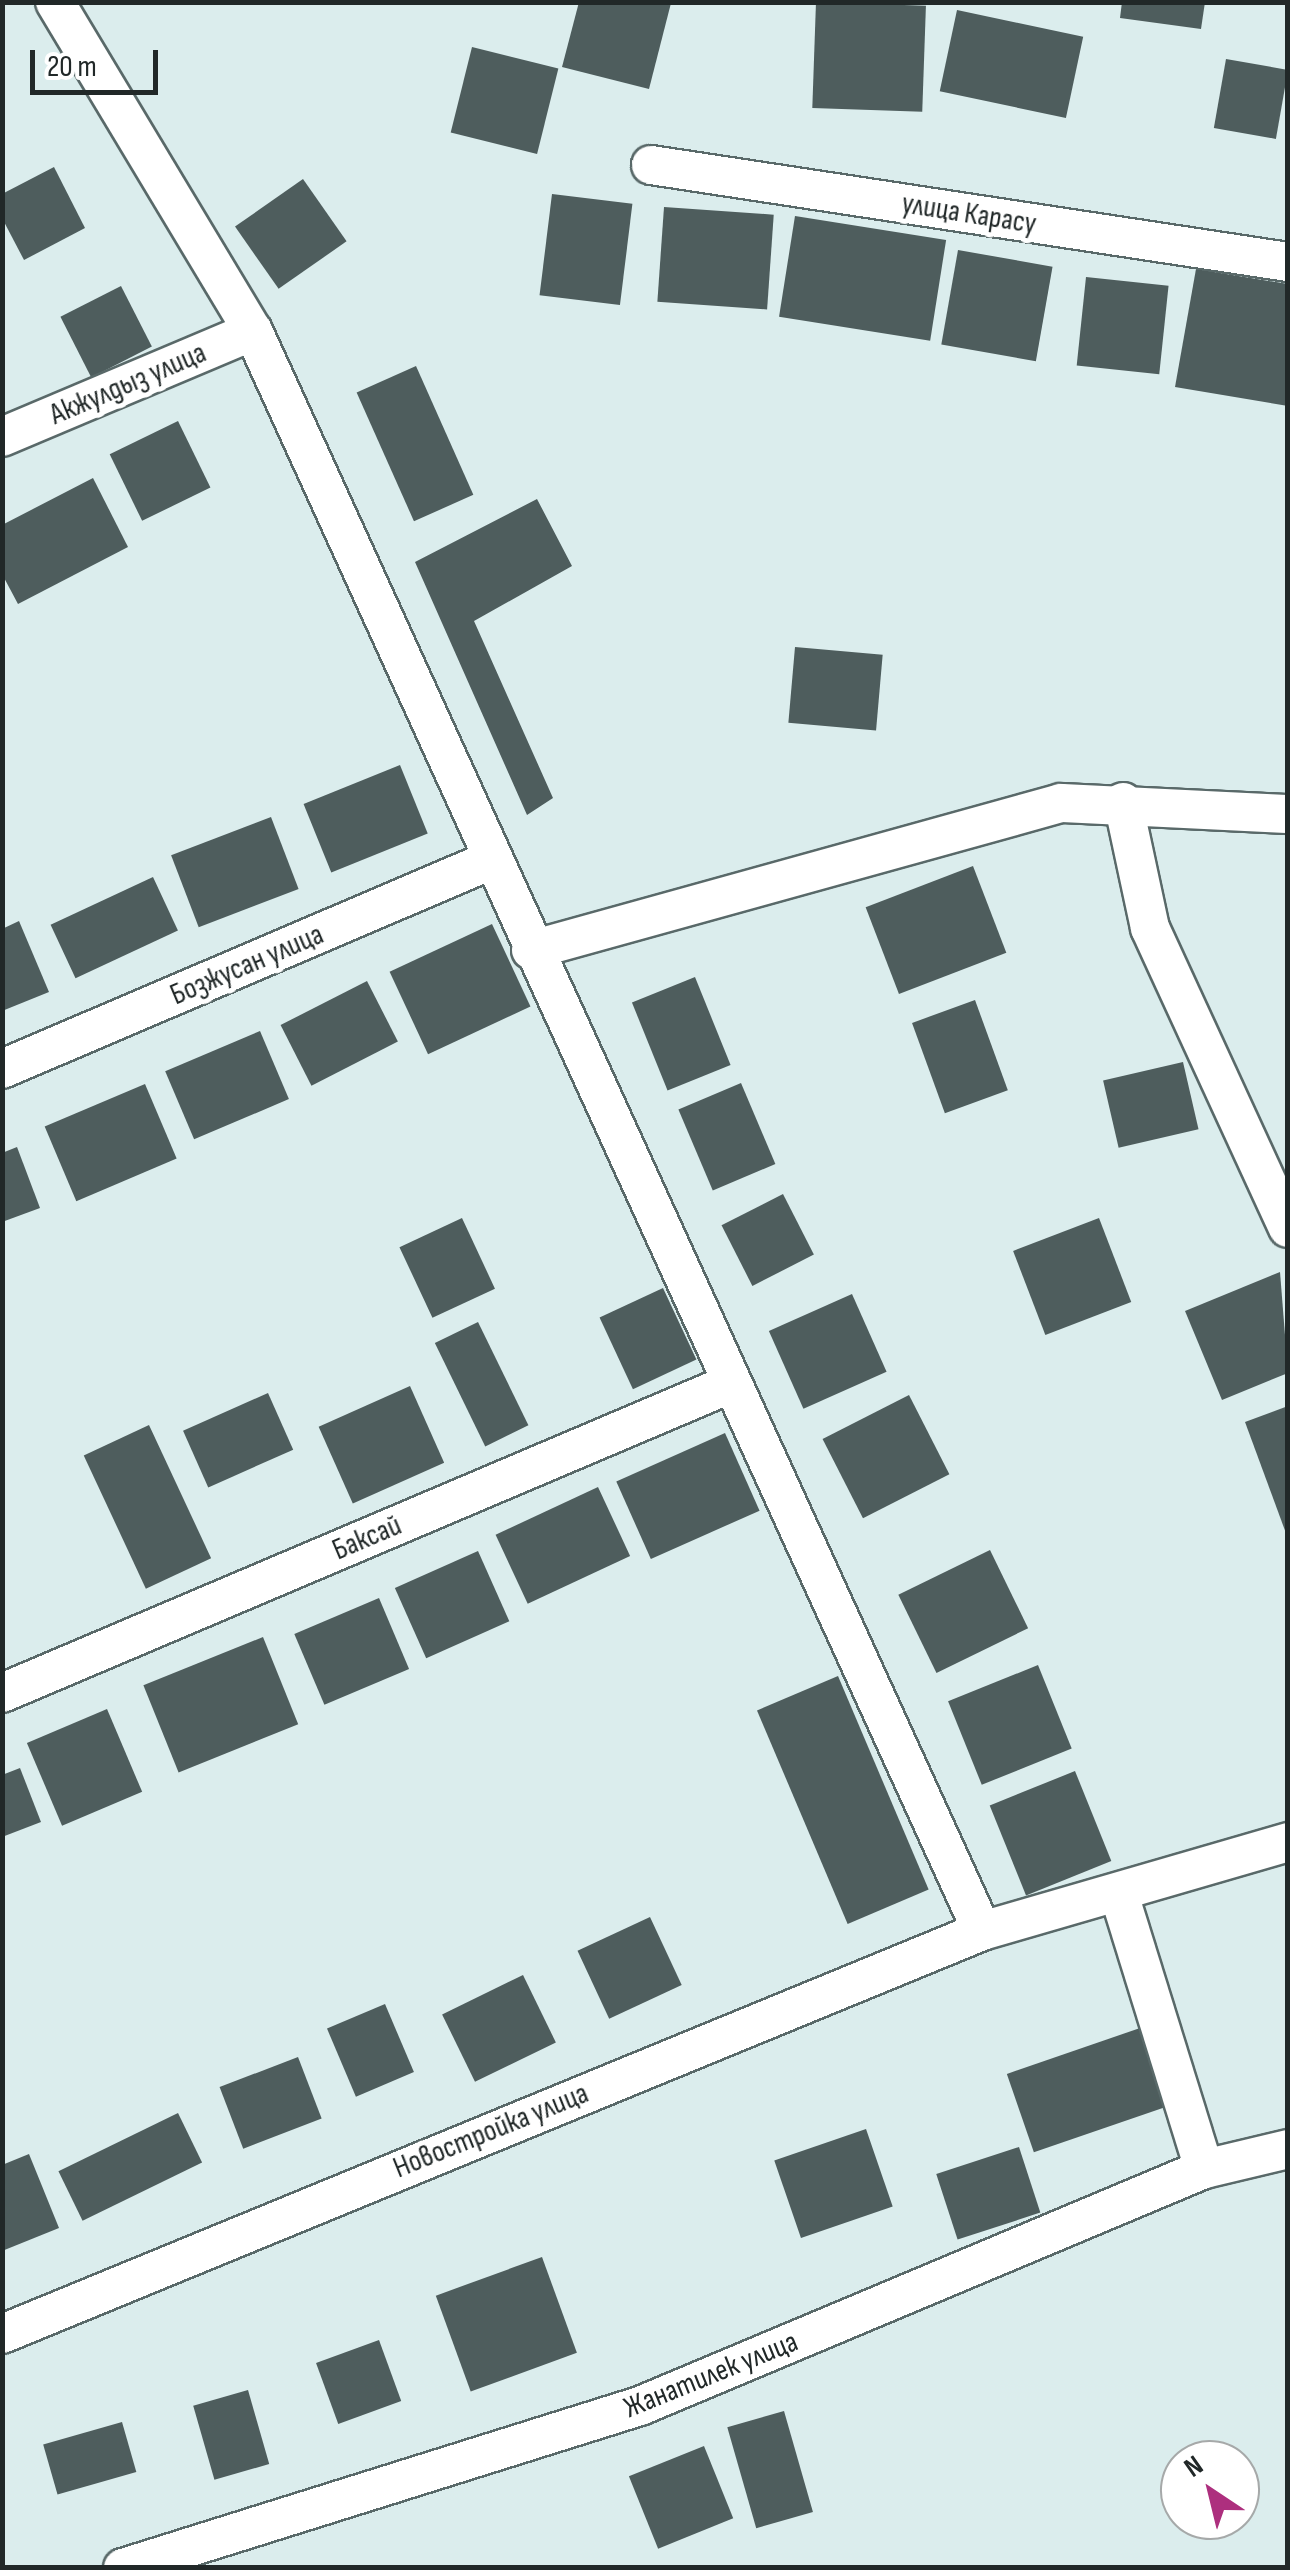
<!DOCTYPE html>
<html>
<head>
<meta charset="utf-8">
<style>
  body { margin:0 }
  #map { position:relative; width:1290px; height:2570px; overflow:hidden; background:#dbeded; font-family:"Sofia Sans Condensed",sans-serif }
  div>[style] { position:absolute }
  .building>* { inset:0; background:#4e5d5d; transform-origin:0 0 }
  .roads { filter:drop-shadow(2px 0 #596969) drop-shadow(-2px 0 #596969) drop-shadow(0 2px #596969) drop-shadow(0 -2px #596969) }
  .minor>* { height:38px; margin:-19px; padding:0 19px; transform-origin:19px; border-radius:19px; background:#fff }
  span { translate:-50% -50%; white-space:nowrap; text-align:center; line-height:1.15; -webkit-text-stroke:10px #fff; paint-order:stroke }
  .street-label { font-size:30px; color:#212828 }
  .frame { position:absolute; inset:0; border:5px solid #212828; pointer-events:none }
  .north { position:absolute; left:1160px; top:2440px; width:100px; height:100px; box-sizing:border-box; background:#fff; border:2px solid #a6a9a9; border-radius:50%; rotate:325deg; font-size:28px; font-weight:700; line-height:40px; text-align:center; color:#212828 }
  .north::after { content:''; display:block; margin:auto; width:35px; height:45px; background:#ad2f7e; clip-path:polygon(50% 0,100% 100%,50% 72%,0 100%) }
  .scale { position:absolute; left:30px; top:50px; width:128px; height:45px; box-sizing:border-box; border:5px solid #212828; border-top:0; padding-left:12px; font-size:30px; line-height:35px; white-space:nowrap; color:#212828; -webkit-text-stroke:8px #fff; paint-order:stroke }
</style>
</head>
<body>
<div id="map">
  <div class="building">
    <div style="clip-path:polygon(579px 2px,671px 3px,649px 89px,562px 67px)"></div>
    <div style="left:816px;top:2px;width:110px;height:106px;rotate:2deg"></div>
    <div style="clip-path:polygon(1122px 2px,1205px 2px,1201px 29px,1120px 18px)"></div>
    <div style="left:957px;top:10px;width:129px;height:83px;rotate:12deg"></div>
    <div style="left:472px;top:47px;width:89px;height:88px;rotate:14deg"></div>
    <div style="left:1226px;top:59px;width:63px;height:70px;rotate:10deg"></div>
    <div style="clip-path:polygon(54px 167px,85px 228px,24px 260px,2px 218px,2px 194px)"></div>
    <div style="left:303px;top:179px;width:76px;height:83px;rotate:55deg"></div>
    <div style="left:552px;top:194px;width:81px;height:102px;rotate:7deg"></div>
    <div style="left:664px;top:207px;width:110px;height:95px;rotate:4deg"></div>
    <div style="left:795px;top:216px;width:153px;height:102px;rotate:9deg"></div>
    <div style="left:958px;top:250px;width:96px;height:96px;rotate:10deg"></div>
    <div style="clip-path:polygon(1196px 269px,1288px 284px,1288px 406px,1175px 387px)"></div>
    <div style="left:1086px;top:277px;width:83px;height:89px;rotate:6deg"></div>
    <div style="left:121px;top:286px;width:68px;height:68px;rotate:63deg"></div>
    <div style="left:416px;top:366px;width:141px;height:65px;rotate:66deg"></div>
    <div style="left:178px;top:421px;width:74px;height:76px;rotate:64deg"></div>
    <div style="clip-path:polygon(93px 478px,128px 547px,18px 604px,2px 574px,2px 525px)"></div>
    <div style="clip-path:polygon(537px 499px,572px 566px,474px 621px,553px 798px,527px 815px,415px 562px)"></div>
    <div style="left:795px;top:647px;width:88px;height:76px;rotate:5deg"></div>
    <div style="left:400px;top:765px;width:74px;height:104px;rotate:68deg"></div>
    <div style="left:271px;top:817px;width:77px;height:107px;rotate:69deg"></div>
    <div style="left:973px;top:866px;width:93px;height:115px;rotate:69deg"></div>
    <div style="left:153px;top:877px;width:59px;height:113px;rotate:65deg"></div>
    <div style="clip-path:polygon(19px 921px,49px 992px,2px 1011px,2px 929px)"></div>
    <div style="left:492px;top:924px;width:91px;height:113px;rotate:65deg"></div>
    <div style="left:695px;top:977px;width:95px;height:68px;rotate:68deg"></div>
    <div style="left:367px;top:981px;width:68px;height:97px;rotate:63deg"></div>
    <div style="left:975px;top:1000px;width:96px;height:67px;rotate:70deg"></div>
    <div style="left:260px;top:1031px;width:74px;height:103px;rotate:67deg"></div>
    <div style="left:1183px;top:1062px;width:69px;height:82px;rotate:77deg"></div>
    <div style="left:741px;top:1083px;width:88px;height:68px;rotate:67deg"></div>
    <div style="left:145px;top:1084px;width:81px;height:109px;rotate:67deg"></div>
    <div style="clip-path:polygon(17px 1147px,40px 1208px,2px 1222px,2px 1153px)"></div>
    <div style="left:783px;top:1194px;width:68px;height:69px;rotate:63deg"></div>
    <div style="left:462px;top:1218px;width:78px;height:69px;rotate:65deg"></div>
    <div style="left:1099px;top:1218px;width:90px;height:92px;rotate:69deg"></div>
    <div style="clip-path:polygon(1280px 1272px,1288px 1373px,1222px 1400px,1185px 1311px)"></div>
    <div style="left:663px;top:1288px;width:79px;height:70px;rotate:65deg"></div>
    <div style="left:852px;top:1294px;width:85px;height:91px;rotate:66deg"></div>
    <div style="left:478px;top:1322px;width:115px;height:48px;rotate:64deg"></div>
    <div style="left:410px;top:1386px;width:84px;height:100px;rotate:66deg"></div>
    <div style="left:268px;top:1393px;width:62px;height:93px;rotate:66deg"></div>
    <div style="left:909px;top:1395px;width:89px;height:97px;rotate:63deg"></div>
    <div style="clip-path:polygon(1288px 1406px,1288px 1536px,1287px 1536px,1245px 1422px)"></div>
    <div style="left:149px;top:1425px;width:147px;height:72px;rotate:65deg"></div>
    <div style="left:725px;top:1433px;width:85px;height:119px;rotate:66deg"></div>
    <div style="left:598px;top:1487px;width:76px;height:113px;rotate:65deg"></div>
    <div style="left:990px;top:1550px;width:87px;height:102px;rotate:64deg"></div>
    <div style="left:478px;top:1551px;width:77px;height:91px;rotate:66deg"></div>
    <div style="left:379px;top:1598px;width:77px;height:92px;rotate:67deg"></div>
    <div style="left:263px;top:1637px;width:94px;height:129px;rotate:68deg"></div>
    <div style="left:1038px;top:1665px;width:90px;height:97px;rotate:68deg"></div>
    <div style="left:838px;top:1676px;width:232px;height:88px;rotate:67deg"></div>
    <div style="left:107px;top:1709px;width:90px;height:87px;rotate:67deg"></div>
    <div style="clip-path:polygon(20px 1768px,41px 1822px,2px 1837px,2px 1775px)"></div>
    <div style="left:1075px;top:1771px;width:97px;height:92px;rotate:68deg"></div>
    <div style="left:650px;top:1917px;width:75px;height:80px;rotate:65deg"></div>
    <div style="left:523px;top:1975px;width:75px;height:90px;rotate:64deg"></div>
    <div style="left:385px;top:2004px;width:74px;height:63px;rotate:67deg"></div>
    <div style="left:1143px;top:2027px;width:83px;height:144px;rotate:71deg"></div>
    <div style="left:298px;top:2057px;width:66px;height:84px;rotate:69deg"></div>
    <div style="left:178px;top:2113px;width:55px;height:133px;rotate:64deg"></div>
    <div style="left:866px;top:2129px;width:82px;height:97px;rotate:71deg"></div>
    <div style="left:1019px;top:2147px;width:69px;height:87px;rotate:72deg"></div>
    <div style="clip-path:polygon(29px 2154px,59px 2228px,2px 2251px,2px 2165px)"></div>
    <div style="left:542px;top:2257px;width:102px;height:113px;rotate:70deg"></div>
    <div style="left:379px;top:2340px;width:65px;height:67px;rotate:70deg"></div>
    <div style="left:248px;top:2390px;width:77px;height:57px;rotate:74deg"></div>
    <div style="left:784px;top:2411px;width:105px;height:59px;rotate:74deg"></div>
    <div style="left:122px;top:2422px;width:52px;height:82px;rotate:74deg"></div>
    <div style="left:704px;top:2446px;width:78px;height:81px;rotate:68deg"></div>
  </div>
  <div class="roads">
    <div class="minor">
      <div style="left:55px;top:2px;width:384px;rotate:59deg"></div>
      <div style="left:253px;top:331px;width:1758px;rotate:65.5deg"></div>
      <div style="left:651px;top:165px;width:644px;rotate:8.66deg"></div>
      <div style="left:2px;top:437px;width:272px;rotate:-22.9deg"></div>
      <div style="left:1123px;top:802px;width:129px;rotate:77.9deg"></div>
      <div style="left:1150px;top:928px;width:330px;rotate:65.3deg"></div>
      <div style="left:531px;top:950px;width:550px;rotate:-15.5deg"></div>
      <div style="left:1061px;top:803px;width:227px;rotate:2.8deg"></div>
      <div style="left:2px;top:1069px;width:532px;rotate:-23.14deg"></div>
      <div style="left:2px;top:1693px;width:793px;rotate:-23.01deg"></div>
      <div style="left:1119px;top:1894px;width:288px;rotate:72.8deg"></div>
      <div style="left:2px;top:2334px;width:1060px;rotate:-22.35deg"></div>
      <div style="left:982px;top:1931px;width:319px;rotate:-16.2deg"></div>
      <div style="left:123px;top:2568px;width:542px;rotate:-17.4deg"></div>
      <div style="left:640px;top:2406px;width:612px;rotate:-22.79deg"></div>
      <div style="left:1204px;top:2169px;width:86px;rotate:-13.4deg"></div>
    </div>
  </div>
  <div class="street-label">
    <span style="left:969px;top:214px;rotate:9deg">улица Карасу</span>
    <span style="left:128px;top:384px;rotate:-23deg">Акжулдыз улица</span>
    <span style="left:247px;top:965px;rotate:-23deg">Бозжусан улица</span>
    <span style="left:367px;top:1538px;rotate:-23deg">Баксай</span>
    <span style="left:491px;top:2131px;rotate:-22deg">Новостройка улица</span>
    <span style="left:711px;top:2375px;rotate:-22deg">Жанатилек улица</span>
  </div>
  <div class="frame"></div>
  <div class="north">N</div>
  <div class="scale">20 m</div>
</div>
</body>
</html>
